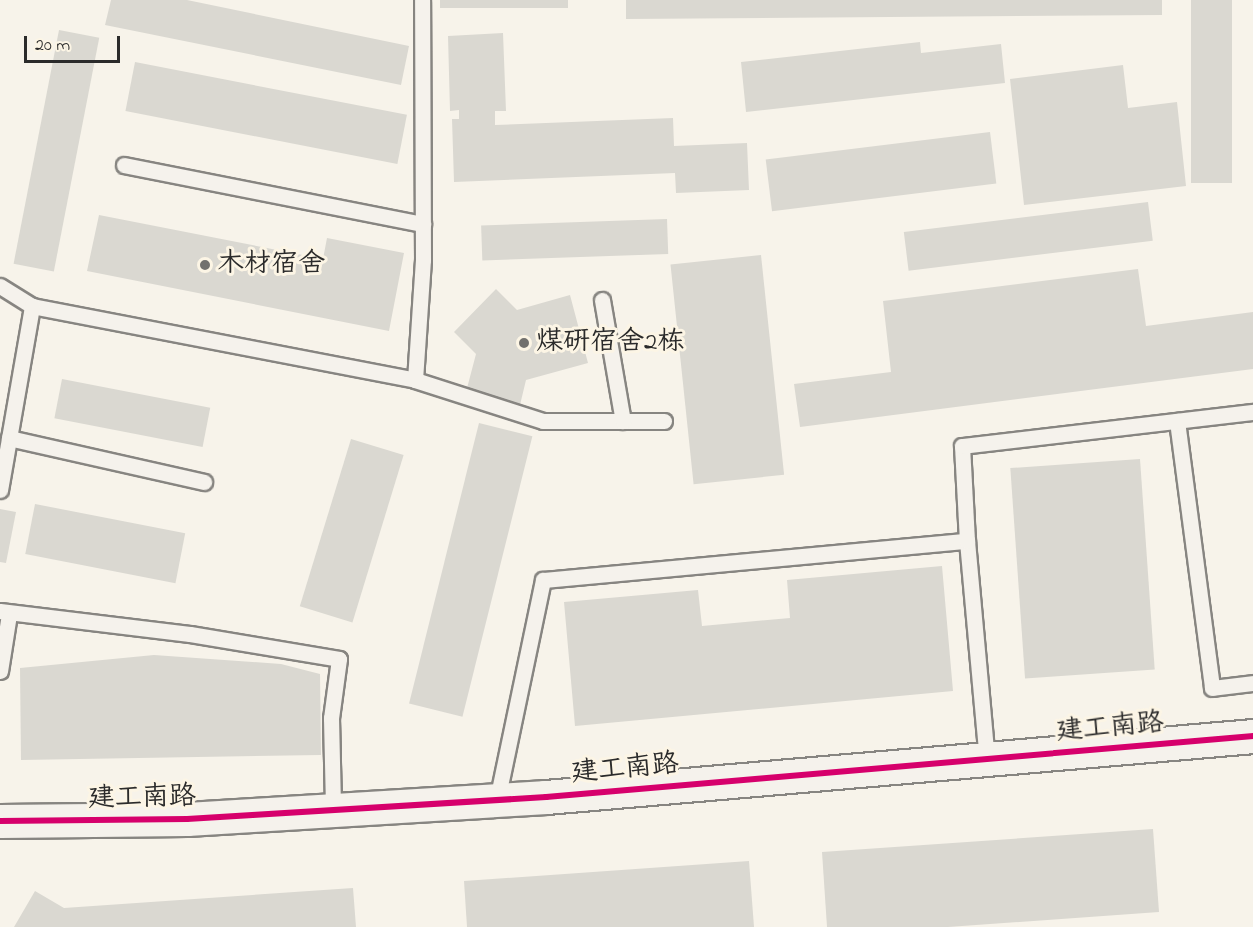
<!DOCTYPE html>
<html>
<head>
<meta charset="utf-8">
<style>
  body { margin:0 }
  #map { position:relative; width:1253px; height:927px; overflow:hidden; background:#f7f3ea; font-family:"Indie Flower","LXGW WenKai TC",sans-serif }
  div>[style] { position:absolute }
  .building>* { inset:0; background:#dad8d1; transform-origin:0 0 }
  .roads { filter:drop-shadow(2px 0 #878581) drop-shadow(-2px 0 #878581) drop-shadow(0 2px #878581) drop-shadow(0 -2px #878581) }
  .service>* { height:15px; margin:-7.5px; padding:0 7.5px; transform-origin:7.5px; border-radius:7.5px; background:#f5f2ec }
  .tertiary>* { height:33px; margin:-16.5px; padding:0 16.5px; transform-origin:16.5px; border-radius:16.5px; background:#f5f2ec }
  .cycleway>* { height:6px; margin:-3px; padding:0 3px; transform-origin:3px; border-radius:3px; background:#d6006c }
  .dots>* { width:16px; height:16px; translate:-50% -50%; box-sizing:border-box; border:3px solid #fcf5e5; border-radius:50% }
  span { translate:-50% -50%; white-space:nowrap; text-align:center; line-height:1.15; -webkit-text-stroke:6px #fcf5e5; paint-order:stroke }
  .poi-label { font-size:27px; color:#2b2b2b }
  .left { translate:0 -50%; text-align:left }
  .street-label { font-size:27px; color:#2b2b2b }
  .scale { position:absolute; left:24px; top:36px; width:96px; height:27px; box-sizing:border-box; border:3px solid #2b2b2b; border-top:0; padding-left:8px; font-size:18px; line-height:21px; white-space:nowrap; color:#2b2b2b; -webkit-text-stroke:4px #fcf5e5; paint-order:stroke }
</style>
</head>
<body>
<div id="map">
  <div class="building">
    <div style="clip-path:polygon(111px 0,187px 0,409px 46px,401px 85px,105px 25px)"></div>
    <div style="left:440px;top:0;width:128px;height:8px"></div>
    <div style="clip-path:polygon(626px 0,1162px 0,1162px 15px,626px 19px)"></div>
    <div style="left:1191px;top:0;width:41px;height:183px"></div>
    <div style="left:59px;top:30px;width:41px;height:238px;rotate:11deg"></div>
    <div style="clip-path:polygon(503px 33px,506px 111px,495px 111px,495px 125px,673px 118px,674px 146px,747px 143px,749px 190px,676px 193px,675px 173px,454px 182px,452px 119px,459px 119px,459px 110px,450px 111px,448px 36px)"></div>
    <div style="clip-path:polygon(920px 42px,921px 53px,1001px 44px,1005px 83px,746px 112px,741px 62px)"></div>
    <div style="left:135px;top:62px;width:277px;height:50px;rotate:11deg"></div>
    <div style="clip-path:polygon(1123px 65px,1128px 108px,1177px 102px,1186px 186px,1024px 205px,1010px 79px)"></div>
    <div style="left:990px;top:132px;width:52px;height:226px;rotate:83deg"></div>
    <div style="left:1148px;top:202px;width:39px;height:246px;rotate:83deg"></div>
    <div style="clip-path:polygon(99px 215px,323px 259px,327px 238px,404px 253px,389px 331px,87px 271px)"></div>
    <div style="left:667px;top:219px;width:35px;height:186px;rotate:88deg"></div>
    <div style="left:761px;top:255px;width:221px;height:91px;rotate:84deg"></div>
    <div style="clip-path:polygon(1138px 269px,1146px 326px,1253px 312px,1253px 369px,800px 427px,794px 384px,891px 372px,883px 301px)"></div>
    <div style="clip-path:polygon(496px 289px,517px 310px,570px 295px,588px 363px,526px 380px,520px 405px,466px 392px,476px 354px,454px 332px)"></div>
    <div style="left:62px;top:379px;width:151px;height:40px;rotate:11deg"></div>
    <div style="left:479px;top:423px;width:55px;height:289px;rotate:14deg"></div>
    <div style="left:351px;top:439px;width:55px;height:175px;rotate:17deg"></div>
    <div style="left:1140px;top:459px;width:211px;height:130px;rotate:86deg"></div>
    <div style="left:35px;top:504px;width:153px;height:51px;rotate:11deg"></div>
    <div style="clip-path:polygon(0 509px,16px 512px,6px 563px,0 562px)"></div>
    <div style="clip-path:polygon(942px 566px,953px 691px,575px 726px,564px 602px,698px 590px,702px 626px,790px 618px,787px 580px)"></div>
    <div style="clip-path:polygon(154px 655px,281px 664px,320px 674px,321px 755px,21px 760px,20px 668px)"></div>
    <div style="clip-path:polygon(1153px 829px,1159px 912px,948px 927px,827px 927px,822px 852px)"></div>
    <div style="clip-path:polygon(749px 861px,754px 927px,467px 927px,464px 881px)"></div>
    <div style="clip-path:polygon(353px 888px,356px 927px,14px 927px,35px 891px,64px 908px)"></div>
  </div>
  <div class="roads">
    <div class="service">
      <div style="left:124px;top:165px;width:305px;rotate:11.2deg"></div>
      <div style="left:0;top:286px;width:38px;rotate:32deg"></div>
      <div style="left:32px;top:306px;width:390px;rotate:10.9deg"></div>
      <div style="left:415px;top:380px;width:134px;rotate:17.8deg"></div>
      <div style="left:543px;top:421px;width:121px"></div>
      <div style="left:602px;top:300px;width:123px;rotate:80.2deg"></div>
      <div style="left:415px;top:380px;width:120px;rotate:-86.2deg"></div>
      <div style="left:423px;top:260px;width:260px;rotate:-90.2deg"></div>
      <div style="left:1177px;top:421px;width:269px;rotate:82.5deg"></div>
      <div style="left:1212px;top:688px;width:41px;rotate:-7deg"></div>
      <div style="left:9px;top:438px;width:200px;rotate:12.7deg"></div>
      <div style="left:0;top:490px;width:187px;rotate:-80.1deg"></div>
      <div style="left:967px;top:541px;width:219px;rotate:84.8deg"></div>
      <div style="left:0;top:611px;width:191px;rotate:6.9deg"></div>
      <div style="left:190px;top:634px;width:151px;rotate:9.5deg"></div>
      <div style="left:339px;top:659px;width:60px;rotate:97.7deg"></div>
      <div style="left:331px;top:718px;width:91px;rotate:88.7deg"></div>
      <div style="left:0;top:671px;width:58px;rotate:-81deg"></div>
      <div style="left:497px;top:800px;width:225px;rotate:-78.2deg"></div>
      <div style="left:543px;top:580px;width:426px;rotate:-5.3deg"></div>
      <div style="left:967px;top:541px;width:95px;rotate:-93deg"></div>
      <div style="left:962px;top:446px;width:293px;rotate:-6.7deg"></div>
    </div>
    <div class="tertiary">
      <div style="left:0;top:821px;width:187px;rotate:-0.6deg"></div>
      <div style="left:187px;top:819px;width:360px;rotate:-3.5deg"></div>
      <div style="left:546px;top:797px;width:710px;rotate:-4.93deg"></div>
    </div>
  </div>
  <div class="cycleway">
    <div style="left:0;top:821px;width:187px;rotate:-0.6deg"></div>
    <div style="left:187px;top:819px;width:360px;rotate:-3.5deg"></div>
    <div style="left:546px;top:797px;width:710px;rotate:-4.93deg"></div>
  </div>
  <div class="dots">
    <div style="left:205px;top:265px;background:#72716e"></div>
    <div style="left:524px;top:343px;background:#72716e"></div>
  </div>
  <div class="poi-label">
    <span class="left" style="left:217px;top:265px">木材宿舍</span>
    <span class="left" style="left:536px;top:343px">煤研宿舍2栋</span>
  </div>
  <div class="street-label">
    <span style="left:1110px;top:728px;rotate:-5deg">建工南路</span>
    <span style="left:625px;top:769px;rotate:-5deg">建工南路</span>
    <span style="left:142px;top:798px;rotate:-1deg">建工南路</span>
  </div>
  <div class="scale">20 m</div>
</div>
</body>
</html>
